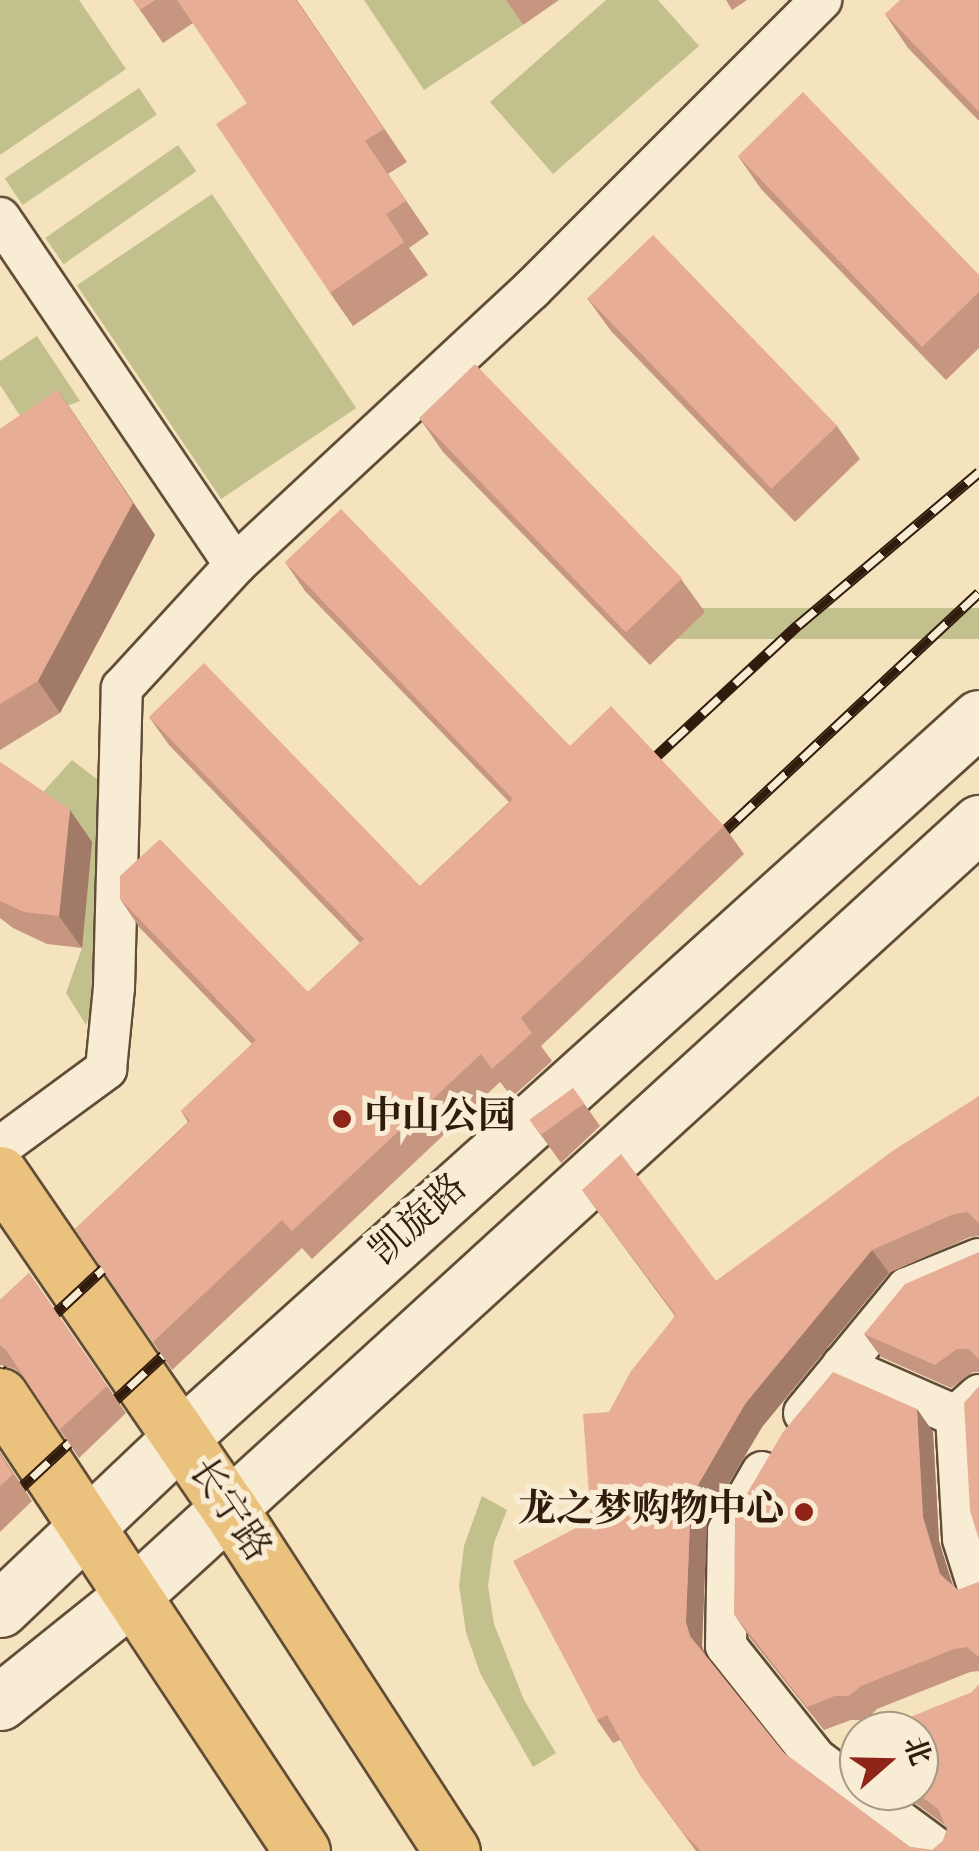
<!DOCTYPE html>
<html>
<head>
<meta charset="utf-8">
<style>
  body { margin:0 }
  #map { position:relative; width:979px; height:1851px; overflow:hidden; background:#f5e3bd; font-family:"IM FELL English","Noto Serif SC",serif }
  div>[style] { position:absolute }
  .green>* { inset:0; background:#c2c18d; transform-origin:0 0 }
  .roads { filter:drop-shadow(2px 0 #614d38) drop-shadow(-2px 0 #614d38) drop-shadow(0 2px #614d38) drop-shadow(0 -2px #614d38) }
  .street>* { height:40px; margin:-20px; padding:0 20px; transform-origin:20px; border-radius:20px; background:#f8edd4 }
  .secondary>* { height:55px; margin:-27.5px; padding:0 27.5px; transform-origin:27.5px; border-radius:27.5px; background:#f8edd4 }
  .primary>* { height:55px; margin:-27.5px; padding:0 27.5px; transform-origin:27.5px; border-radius:27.5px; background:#eac27e }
  .rail>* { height:11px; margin-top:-5.5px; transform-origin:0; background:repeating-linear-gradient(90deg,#f8edd4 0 22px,#301b0c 0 44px); box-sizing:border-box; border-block:2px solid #301b0c }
  .wall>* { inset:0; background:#c79680 }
  .shaded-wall>* { inset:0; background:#a27a68 }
  .building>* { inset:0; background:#e7ae95; transform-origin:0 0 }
  .dots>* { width:28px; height:28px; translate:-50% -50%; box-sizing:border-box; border:5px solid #f8edd4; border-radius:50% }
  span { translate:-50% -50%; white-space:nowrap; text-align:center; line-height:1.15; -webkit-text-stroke:10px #f8edd4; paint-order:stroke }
  .poi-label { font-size:38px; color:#301b0c; font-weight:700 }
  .left { translate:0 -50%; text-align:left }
  .right { translate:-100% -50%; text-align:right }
  .street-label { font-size:38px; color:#301b0c }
  .north { position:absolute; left:839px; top:1711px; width:100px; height:100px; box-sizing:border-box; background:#f8edd4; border:2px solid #a89984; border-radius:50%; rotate:70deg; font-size:28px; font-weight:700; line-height:40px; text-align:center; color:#301b0c }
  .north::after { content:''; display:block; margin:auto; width:35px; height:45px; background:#8f2418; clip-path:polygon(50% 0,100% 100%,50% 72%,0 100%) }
</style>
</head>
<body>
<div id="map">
  <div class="green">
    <div style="clip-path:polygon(0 0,79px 0,126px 69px,0 155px)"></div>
    <div style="clip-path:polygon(364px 0,506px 0,523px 25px,424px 90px)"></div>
    <div style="clip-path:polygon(606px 0,658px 0,699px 46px,553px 174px,490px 102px)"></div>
    <div style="left:139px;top:88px;width:32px;height:162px;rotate:56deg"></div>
    <div style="left:178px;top:145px;width:32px;height:162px;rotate:55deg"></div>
    <div style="left:212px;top:194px;width:258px;height:163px;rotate:56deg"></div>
    <div style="clip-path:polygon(37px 336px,80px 401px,24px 422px,0 385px,0 361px)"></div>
    <div style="left:979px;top:608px;width:31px;height:340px;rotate:90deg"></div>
    <div style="clip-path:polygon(72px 760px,106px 786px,102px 976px,86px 1025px,66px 993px,82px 948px,34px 802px)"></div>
    <div style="clip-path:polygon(482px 1496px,507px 1510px,494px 1543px,488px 1586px,494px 1624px,524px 1700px,556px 1753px,533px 1767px,480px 1673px,466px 1632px,459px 1586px,464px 1546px)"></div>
  </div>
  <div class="roads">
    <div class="street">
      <div style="left:0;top:218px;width:419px;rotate:55.9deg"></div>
      <div style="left:0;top:1147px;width:132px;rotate:-36.3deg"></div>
      <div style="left:106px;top:1069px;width:82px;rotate:-84.4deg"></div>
      <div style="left:114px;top:987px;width:299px;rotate:-88.5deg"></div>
      <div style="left:122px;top:688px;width:167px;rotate:-47.4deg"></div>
      <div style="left:235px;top:565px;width:405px;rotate:-42.9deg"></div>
      <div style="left:532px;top:289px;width:409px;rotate:-45deg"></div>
      <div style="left:842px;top:1366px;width:124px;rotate:23.7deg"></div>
      <div style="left:979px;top:1395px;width:31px;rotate:138deg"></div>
      <div style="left:956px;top:1416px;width:123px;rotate:86.7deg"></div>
      <div style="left:963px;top:1539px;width:53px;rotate:72.6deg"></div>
      <div style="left:804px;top:1413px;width:162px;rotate:-50.5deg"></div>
      <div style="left:907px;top:1288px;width:78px;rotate:-21.9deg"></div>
      <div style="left:762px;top:1472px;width:68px;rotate:120deg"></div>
      <div style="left:728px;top:1531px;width:115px;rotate:91deg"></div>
      <div style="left:726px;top:1646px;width:144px;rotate:51.5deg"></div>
      <div style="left:816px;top:1759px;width:54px;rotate:36.7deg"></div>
      <div style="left:859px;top:1791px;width:101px;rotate:36.5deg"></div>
    </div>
    <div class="secondary">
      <div style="left:0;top:1609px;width:247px;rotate:-43.5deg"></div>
      <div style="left:179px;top:1439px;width:1077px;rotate:-42.03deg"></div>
      <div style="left:0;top:1702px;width:169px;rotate:-38.8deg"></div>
      <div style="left:132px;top:1596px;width:1147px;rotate:-42.38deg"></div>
    </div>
    <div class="primary">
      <div style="left:0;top:1174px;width:405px;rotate:55.6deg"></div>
      <div style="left:229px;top:1508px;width:409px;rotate:57deg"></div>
      <div style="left:0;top:1396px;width:546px;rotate:56.43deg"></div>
    </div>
  </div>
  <div class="rail">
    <div style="left:638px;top:773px;width:218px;rotate:-42.8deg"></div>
    <div style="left:798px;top:625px;width:237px;rotate:-40.2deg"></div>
    <div style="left:705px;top:849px;width:375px;rotate:-43.1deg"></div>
    <div style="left:0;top:1365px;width:166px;rotate:-43deg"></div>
    <div style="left:0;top:1507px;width:250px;rotate:-42.9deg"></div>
  </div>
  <div class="wall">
    <div style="clip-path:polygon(133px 0,297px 0,407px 162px,388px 174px,429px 234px,409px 248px,428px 275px,353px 326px,330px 293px,247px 103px,193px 23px,163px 43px)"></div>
    <div style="clip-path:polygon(506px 0,559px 0,523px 25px)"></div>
    <div style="clip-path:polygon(726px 0,747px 0,732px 10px)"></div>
    <div style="clip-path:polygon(979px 0,979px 121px,908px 48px,885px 14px)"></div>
    <div style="clip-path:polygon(738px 156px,979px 275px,979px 348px,946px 380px,761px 189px)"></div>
    <div style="clip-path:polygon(587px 298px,837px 426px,860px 459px,795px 522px,611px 331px)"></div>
    <div style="clip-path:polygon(58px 390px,155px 535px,60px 713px,0 750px,0 429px)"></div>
    <div style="clip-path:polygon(420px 419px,681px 579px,705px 612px,650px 665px,443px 452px)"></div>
    <div style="clip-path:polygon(285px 562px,570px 746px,724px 826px,744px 854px,541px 1046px,552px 1061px,512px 1097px,500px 1082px,312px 1259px,302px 1248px,172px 1370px,75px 1229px,188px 1122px,181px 1111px,252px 1044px,139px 927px,120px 899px,308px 992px,360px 943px,169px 745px,149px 717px,420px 886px,509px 802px,305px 591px)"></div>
    <div style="clip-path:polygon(0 762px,70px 810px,92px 842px,82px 948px,47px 944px,13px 928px,0 918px)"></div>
    <div style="clip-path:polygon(573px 1088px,600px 1126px,561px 1163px,533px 1124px)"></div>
    <div style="clip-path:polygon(979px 1096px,979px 1236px,970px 1237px,889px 1273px,762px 1427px,707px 1520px,702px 1646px,705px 1655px,784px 1753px,910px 1847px,932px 1850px,943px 1841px,947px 1829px,946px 1826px,899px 1791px,919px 1791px,919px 1731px,979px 1851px,696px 1851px,640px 1775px,620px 1740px,613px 1743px,597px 1720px,591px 1520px,609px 1412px,675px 1316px,582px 1190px,716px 1281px)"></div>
    <div style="clip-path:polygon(979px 1252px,979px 1372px,973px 1372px,951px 1388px,881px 1357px,864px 1334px)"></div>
    <div style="clip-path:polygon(29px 1273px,126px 1413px,79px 1458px,23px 1376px,15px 1369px,0 1365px,0 1300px)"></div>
    <div style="clip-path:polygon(917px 1409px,933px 1432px,939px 1541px,953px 1585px,958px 1590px,979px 1582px,979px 1671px,970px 1672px,877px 1709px,866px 1720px,851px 1720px,824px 1730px,750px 1638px,734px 1614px)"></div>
    <div style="clip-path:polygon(0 1452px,32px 1501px,0 1532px)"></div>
    <div style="clip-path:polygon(859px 1733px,859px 1758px,848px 1742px)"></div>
  </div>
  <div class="shaded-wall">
    <div style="clip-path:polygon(58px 390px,155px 535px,60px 713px,38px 681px)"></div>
    <div style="clip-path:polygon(70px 810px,92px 842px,82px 948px,59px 916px)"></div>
    <div style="clip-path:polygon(872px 1250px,889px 1273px,762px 1427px,707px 1520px,702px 1646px,707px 1660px,690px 1636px,686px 1622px,691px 1497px,745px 1404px)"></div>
    <div style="clip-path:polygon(917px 1409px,933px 1432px,939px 1541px,956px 1597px,940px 1574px,923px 1517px)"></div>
  </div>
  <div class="building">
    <div style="clip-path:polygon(133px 0,155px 0,140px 10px)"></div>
    <div style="clip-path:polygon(177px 0,296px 0,384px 129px,365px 141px,406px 201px,386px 214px,404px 242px,330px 293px,216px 124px,247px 103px)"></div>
    <div style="clip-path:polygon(900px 0,979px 0,979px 112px,885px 14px)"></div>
    <div style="clip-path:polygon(803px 92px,979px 275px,979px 292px,922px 347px,738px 156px)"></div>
    <div style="left:653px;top:235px;width:265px;height:91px;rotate:46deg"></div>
    <div style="left:475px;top:364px;width:298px;height:78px;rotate:46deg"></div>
    <div style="clip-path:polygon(58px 390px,133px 503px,38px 681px,0 704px,0 429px)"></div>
    <div style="clip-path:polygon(341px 509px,570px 746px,611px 706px,724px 826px,521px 1018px,532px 1033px,492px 1069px,481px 1054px,292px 1231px,282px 1220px,153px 1342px,75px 1229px,190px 1121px,181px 1111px,256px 1040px,120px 899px,120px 876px,160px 839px,308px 992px,364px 939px,149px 717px,204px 663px,420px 886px,513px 799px,285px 562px)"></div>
    <div style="clip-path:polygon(0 762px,70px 810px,59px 916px,24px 912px,0 901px)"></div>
    <div style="left:573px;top:1088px;width:19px;height:54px;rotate:54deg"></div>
    <div style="clip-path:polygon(979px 1096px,979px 1223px,967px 1212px,954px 1214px,872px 1250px,745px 1404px,691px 1497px,686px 1622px,690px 1636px,784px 1753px,910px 1847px,932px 1850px,943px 1841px,947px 1829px,938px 1809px,914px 1791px,919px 1791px,919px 1731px,862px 1731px,878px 1730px,972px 1692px,979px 1684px,979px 1851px,701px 1851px,684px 1834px,640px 1775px,607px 1715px,597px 1720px,513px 1561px,591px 1520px,583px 1414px,609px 1412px,631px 1371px,676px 1315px,582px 1190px,621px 1154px,716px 1281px,894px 1150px)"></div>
    <div style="clip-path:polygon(979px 1252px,979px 1359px,969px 1349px,957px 1349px,935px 1365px,864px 1334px,905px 1284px)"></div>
    <div style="clip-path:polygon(29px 1273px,107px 1386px,59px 1430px,6px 1350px,0 1345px,0 1300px)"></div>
    <div style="clip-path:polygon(833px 1372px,917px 1409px,923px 1517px,940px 1574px,958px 1590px,979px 1582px,979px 1657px,967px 1647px,954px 1649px,861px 1686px,849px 1696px,835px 1696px,807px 1707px,734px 1614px,735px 1514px,783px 1432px)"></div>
    <div style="clip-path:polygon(979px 1386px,979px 1540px,970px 1511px,964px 1403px)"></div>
    <div style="clip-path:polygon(0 1454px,13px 1474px,0 1486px)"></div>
    <div style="clip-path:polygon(859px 1733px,859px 1750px,848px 1742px)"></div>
  </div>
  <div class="dots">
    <div style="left:342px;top:1119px;background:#8f2418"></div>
    <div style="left:804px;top:1512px;background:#8f2418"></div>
  </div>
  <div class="poi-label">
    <span class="left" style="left:364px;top:1119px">中山公园</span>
    <span class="right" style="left:784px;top:1512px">龙之梦购物中心</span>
  </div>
  <div class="street-label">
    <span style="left:420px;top:1221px;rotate:-42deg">凯旋路</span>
    <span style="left:228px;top:1511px;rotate:56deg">长宁路</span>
  </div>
  <div class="north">北</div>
</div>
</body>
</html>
